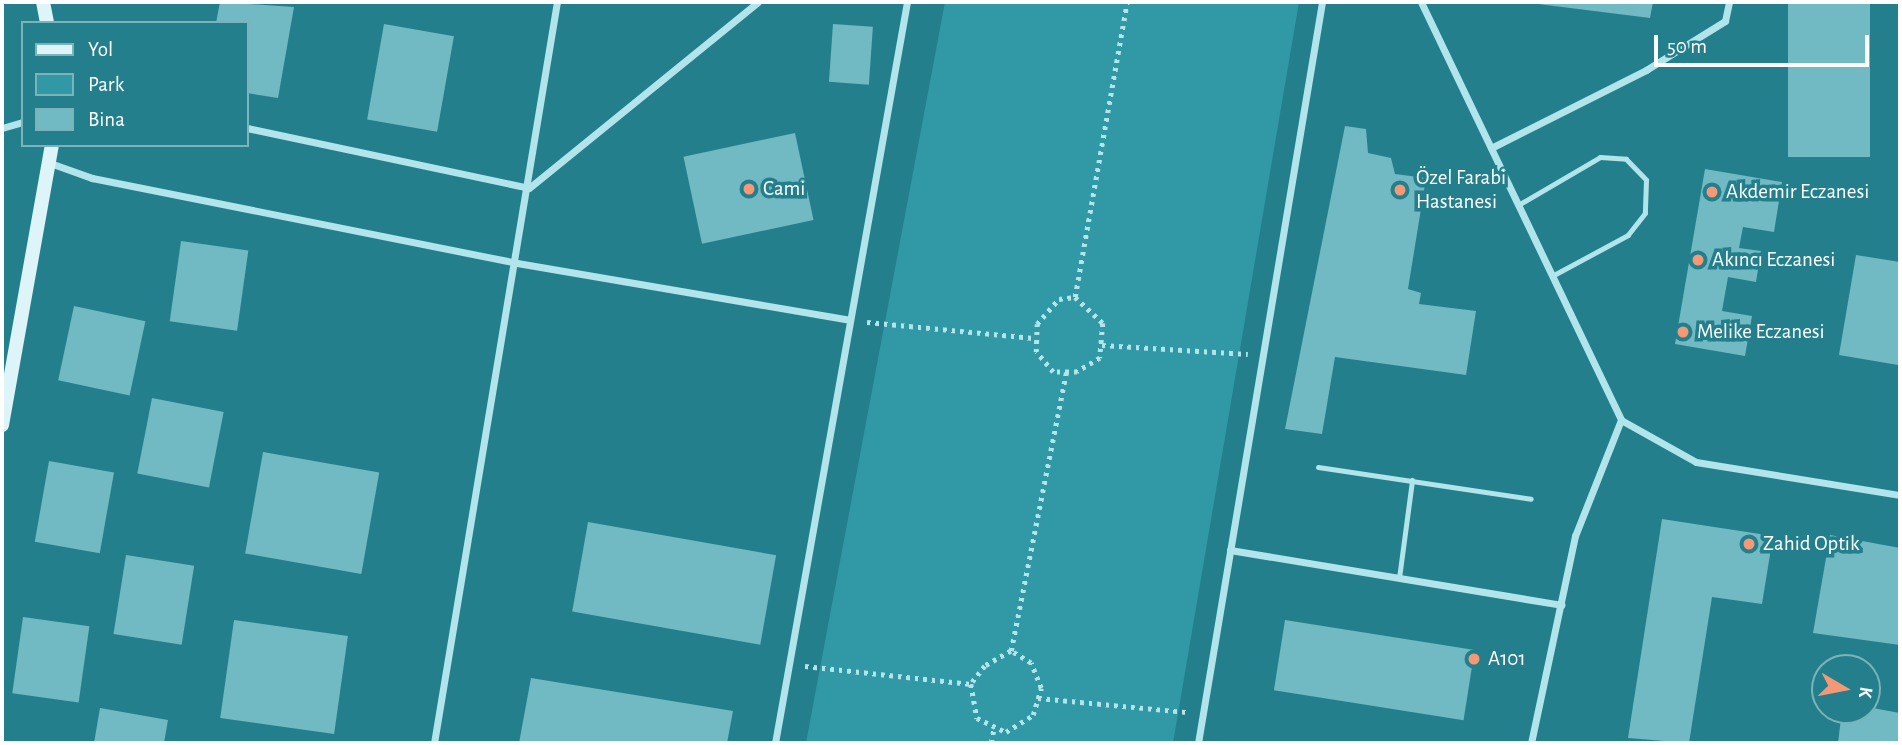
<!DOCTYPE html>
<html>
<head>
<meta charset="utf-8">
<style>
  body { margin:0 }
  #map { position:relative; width:1902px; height:745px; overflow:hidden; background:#247f8c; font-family:"Alegreya Sans",sans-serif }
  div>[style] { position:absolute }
  .green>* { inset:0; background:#3199a6 }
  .building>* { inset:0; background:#71b9c3; transform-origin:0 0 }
  .path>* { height:4.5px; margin-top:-2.25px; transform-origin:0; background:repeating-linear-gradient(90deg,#b2e5eb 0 3.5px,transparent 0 8.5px) }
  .lane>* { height:5px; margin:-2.5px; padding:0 2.5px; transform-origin:2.5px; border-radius:2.5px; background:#b2e5eb }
  .street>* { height:7px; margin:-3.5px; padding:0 3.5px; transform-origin:3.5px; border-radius:3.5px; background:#b2e5eb }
  .secondary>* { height:14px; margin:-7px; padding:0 7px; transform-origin:7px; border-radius:7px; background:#ddf5f9 }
  .dots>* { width:19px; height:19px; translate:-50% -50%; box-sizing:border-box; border:4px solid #247f8c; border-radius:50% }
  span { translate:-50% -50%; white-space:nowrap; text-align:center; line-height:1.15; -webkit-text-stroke:7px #247f8c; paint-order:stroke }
  .poi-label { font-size:21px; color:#fff }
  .left { translate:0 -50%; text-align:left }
  .frame { position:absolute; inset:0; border:4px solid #fff; pointer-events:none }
  .legend { position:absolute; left:21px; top:21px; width:228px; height:126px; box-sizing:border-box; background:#247f8c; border:2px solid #7cb2ba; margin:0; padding:9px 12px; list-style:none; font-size:21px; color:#fff }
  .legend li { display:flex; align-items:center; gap:14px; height:35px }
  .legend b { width:35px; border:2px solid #7cb2ba }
  .north { position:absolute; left:1811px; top:654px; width:70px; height:70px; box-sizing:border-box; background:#247f8c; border:2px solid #7cb2ba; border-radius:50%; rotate:100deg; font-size:19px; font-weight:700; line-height:28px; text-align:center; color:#fff }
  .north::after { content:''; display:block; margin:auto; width:24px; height:32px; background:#f59876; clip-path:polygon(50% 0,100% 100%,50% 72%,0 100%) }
  .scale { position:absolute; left:1654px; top:35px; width:215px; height:32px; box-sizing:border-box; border:4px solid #fff; border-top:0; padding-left:9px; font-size:21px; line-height:24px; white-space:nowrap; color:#fff; -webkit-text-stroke:5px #247f8c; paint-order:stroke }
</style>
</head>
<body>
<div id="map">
  <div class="green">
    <div style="clip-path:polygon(945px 2px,1299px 2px,1173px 743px,806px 743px)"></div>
  </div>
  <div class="building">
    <div style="clip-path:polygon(220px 2px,294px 7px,278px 98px,247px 93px,247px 23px,216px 23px)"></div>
    <div style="clip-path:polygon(1521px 2px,1653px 2px,1650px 18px)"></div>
    <div style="left:1788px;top:2px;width:82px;height:155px"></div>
    <div style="left:384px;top:24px;width:71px;height:97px;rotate:10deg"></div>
    <div style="left:833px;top:24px;width:40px;height:58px;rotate:4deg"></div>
    <div style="clip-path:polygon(1345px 126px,1366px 129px,1368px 153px,1391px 158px,1395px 174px,1426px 178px,1408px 289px,1421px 293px,1419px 304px,1476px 311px,1466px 375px,1335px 357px,1322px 434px,1285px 429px)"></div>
    <div style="left:795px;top:133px;width:89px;height:114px;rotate:78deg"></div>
    <div style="clip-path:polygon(1705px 169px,1782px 182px,1774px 232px,1743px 227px,1739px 248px,1761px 251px,1756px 282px,1728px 277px,1722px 311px,1752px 316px,1745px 356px,1675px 344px)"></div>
    <div style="left:181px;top:241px;width:68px;height:81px;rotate:8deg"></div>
    <div style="clip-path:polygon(1856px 255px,1900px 262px,1898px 365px,1839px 355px)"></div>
    <div style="left:74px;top:306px;width:73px;height:76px;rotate:12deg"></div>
    <div style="left:152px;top:398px;width:73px;height:77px;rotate:11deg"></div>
    <div style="left:263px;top:452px;width:118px;height:103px;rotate:10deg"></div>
    <div style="left:49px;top:461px;width:66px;height:82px;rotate:10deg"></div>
    <div style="clip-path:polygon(1662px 519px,1773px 536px,1762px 604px,1712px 597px,1689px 743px,1628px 738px)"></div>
    <div style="left:588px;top:522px;width:191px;height:91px;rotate:10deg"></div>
    <div style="clip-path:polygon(1830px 535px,1900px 548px,1900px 645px,1813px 633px)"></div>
    <div style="left:126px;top:555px;width:69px;height:80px;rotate:9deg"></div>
    <div style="left:23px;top:617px;width:67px;height:77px;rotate:8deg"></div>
    <div style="left:234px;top:620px;width:115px;height:99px;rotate:8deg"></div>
    <div style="left:1285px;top:620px;width:192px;height:71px;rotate:9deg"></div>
    <div style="clip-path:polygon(531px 678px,733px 711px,727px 743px,519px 743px)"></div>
    <div style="clip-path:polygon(1867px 707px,1900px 713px,1900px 743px,1838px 743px,1842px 710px)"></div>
    <div style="clip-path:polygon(100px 708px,168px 720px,164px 743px,94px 743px)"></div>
  </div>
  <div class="path">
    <div style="left:1075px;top:297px;width:300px;rotate:-80deg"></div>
    <div style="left:1075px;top:297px;width:38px;rotate:43deg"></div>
    <div style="left:1103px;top:323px;width:35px;rotate:95deg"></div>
    <div style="left:1100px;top:358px;width:27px;rotate:149deg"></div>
    <div style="left:1077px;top:372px;width:24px;rotate:180deg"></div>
    <div style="left:1053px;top:372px;width:26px;rotate:-130deg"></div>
    <div style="left:1036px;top:352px;width:28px;rotate:-88deg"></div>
    <div style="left:1037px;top:324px;width:33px;rotate:-49deg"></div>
    <div style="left:1059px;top:299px;width:16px;rotate:-7deg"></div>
    <div style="left:867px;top:322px;width:167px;rotate:5.5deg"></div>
    <div style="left:1102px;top:345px;width:146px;rotate:3.5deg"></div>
    <div style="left:1011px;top:651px;width:30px;rotate:150deg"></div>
    <div style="left:985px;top:666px;width:23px;rotate:128deg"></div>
    <div style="left:971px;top:684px;width:35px;rotate:80deg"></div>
    <div style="left:977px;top:718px;width:32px;rotate:26deg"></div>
    <div style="left:1006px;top:732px;width:32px;rotate:-32deg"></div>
    <div style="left:1033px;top:715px;width:28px;rotate:-73deg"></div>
    <div style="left:1041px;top:688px;width:27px;rotate:-112deg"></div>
    <div style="left:1031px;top:663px;width:23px;rotate:-149deg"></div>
    <div style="left:1011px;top:651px;width:284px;rotate:-78.8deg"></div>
    <div style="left:805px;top:666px;width:167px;rotate:6.2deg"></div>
    <div style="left:1038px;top:698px;width:150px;rotate:5.4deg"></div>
    <div style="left:991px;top:743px;width:16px;rotate:-79deg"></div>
  </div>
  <div class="lane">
    <div style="left:1518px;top:205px;width:95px;rotate:-30.3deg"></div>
    <div style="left:1600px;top:157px;width:26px;rotate:4deg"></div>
    <div style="left:1626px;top:159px;width:29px;rotate:46deg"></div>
    <div style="left:1646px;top:180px;width:33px;rotate:92deg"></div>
    <div style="left:1645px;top:213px;width:28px;rotate:128deg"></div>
    <div style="left:1628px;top:235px;width:86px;rotate:151.7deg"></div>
    <div style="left:1318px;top:467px;width:215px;rotate:8.5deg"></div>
    <div style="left:1399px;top:578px;width:99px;rotate:-82.4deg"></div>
  </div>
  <div class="street">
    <div style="left:1421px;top:2px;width:463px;rotate:64.4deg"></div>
    <div style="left:1621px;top:420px;width:86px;rotate:29.2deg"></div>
    <div style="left:1696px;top:462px;width:207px;rotate:9.2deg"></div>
    <div style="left:2px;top:128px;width:22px;rotate:-16deg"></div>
    <div style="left:247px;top:128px;width:288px;rotate:12deg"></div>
    <div style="left:529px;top:188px;width:295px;rotate:-39.1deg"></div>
    <div style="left:1491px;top:148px;width:174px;rotate:-26.7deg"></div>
    <div style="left:1646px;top:70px;width:93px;rotate:-31.8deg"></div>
    <div style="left:1725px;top:21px;width:19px;rotate:-78deg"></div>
    <div style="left:50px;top:163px;width:45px;rotate:19.7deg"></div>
    <div style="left:92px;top:178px;width:433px;rotate:11.3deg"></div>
    <div style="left:517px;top:263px;width:337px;rotate:9.7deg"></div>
    <div style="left:1230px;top:550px;width:336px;rotate:9.4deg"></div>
    <div style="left:434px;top:743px;width:751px;rotate:-80.58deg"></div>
    <div style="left:775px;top:743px;width:753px;rotate:-79.9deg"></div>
    <div style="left:1198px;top:743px;width:751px;rotate:-80.5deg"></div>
    <div style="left:1531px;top:743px;width:212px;rotate:-78deg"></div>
    <div style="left:1575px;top:536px;width:125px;rotate:-68.4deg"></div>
  </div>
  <div class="secondary">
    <div style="left:43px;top:2px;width:21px;rotate:79deg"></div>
    <div style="left:2px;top:425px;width:284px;rotate:-79.9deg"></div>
  </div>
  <div class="dots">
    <div style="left:749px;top:189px;background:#f59876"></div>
    <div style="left:1400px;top:190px;background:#f59876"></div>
    <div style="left:1712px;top:192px;background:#f59876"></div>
    <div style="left:1698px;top:260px;background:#f59876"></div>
    <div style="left:1683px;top:332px;background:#f59876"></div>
    <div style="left:1749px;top:544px;background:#f59876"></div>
    <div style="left:1474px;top:659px;background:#f59876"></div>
  </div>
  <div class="poi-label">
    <span class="left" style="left:1416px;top:190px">Özel Farabi<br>Hastanesi</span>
    <span class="left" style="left:763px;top:189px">Cami</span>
    <span class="left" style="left:1726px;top:192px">Akdemir Eczanesi</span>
    <span class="left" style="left:1712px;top:260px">Akıncı Eczanesi</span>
    <span class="left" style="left:1697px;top:332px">Melike Eczanesi</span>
    <span class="left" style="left:1763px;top:544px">Zahid Optik</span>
    <span class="left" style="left:1488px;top:659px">A101</span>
  </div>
  <div class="frame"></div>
  <ul class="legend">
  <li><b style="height:9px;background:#ddf5f9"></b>Yol</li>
  <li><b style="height:19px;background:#3199a6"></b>Park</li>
  <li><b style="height:19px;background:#71b9c3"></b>Bina</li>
  </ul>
  <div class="north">K</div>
  <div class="scale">50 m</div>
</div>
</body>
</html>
